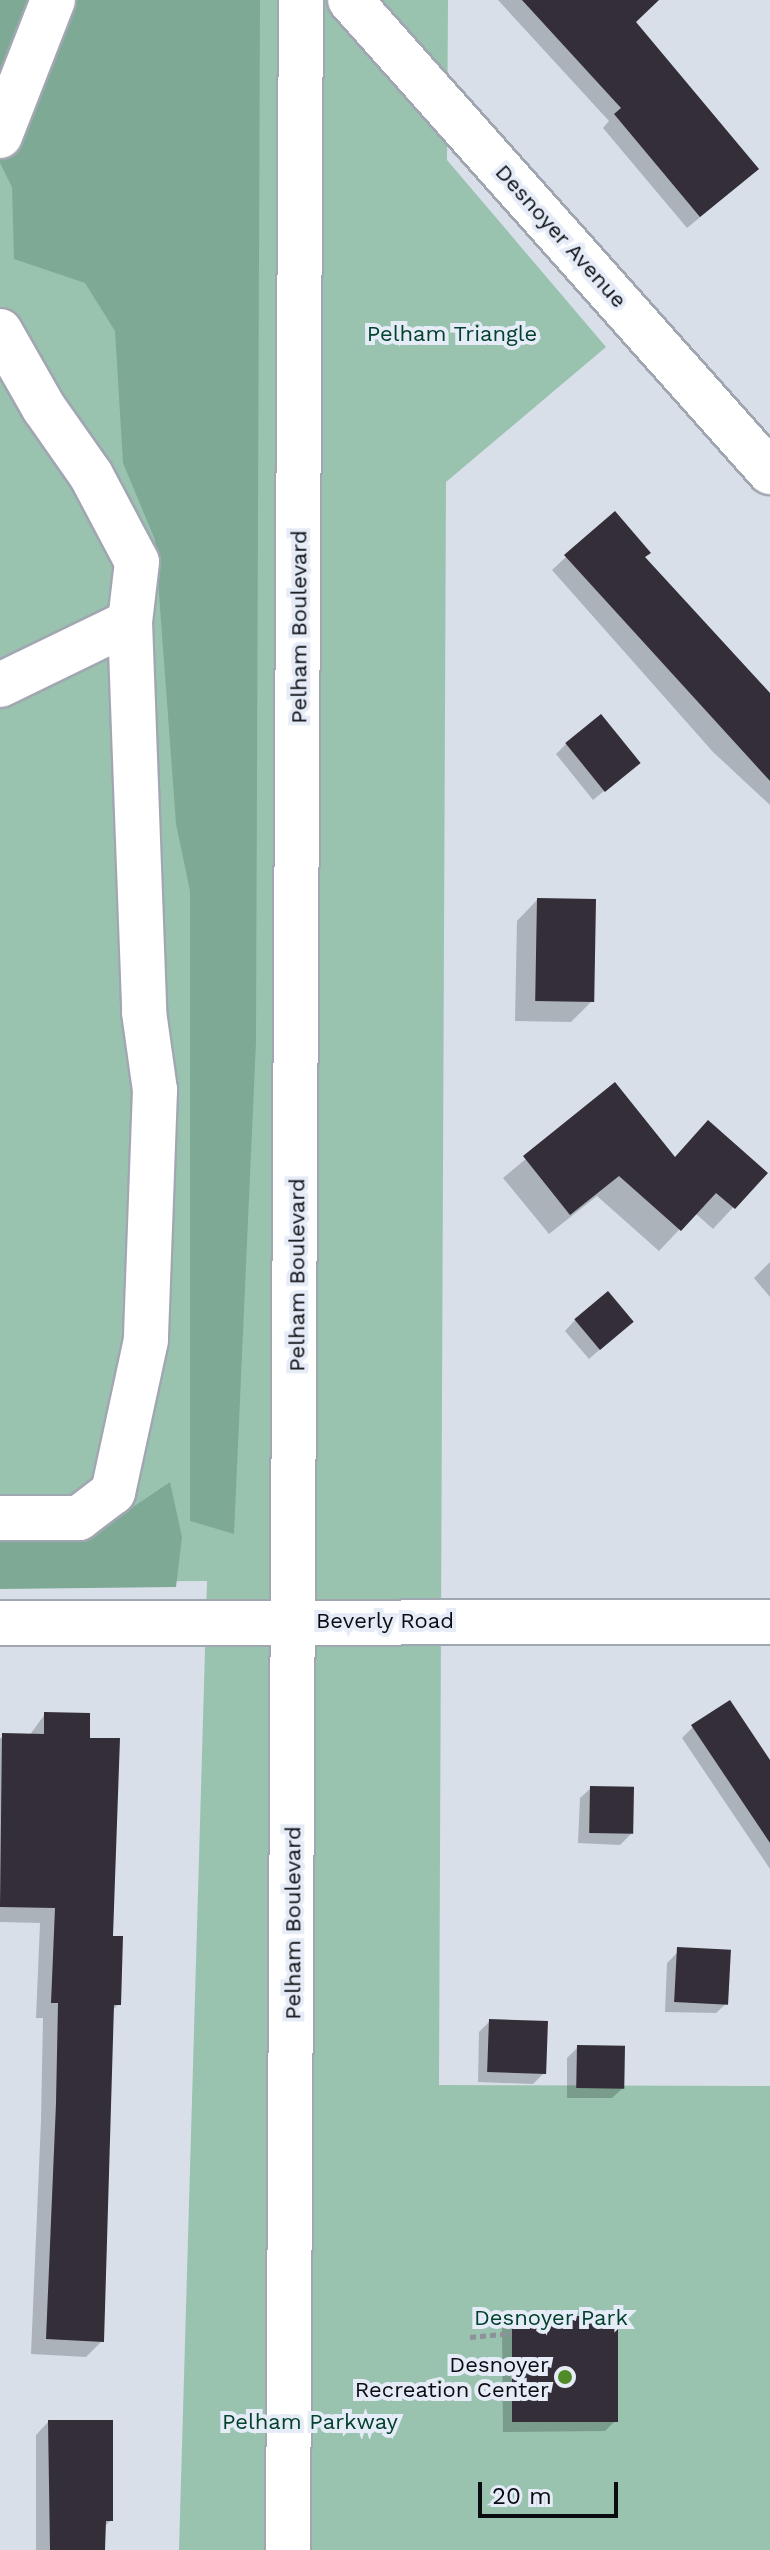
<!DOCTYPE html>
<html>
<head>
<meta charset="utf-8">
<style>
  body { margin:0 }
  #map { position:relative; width:770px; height:2550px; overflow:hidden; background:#d8dfe9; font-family:"Work Sans",sans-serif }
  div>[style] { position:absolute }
  .green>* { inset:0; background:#99c3af }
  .forest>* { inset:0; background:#7eaa95 }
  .shadow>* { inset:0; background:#0003 }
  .building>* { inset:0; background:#332e37; transform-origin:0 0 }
  .path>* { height:5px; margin-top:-2.5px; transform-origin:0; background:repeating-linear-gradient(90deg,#8d929a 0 6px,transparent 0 10px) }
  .roads { filter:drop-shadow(2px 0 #a1a7b1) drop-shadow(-2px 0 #a1a7b1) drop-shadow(0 2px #a1a7b1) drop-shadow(0 -2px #a1a7b1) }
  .minor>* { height:44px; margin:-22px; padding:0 22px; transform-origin:22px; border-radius:22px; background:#fff }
  .dots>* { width:22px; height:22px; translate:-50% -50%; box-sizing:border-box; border:4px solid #e5ecf7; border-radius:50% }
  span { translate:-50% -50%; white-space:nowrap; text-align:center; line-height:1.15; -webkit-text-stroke:8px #e5ecf7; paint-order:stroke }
  .street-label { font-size:22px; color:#0a0c0f }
  .park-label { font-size:22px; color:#02412c }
  .poi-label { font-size:22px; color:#0a0c0f }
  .right { translate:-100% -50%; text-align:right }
  .scale { position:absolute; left:478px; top:2482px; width:140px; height:36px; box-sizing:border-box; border:4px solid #0a0c0f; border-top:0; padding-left:10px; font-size:24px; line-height:28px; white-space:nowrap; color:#0a0c0f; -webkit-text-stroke:6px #e5ecf7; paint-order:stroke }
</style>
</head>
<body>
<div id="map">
  <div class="green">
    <div style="clip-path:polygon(0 0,448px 0,447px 160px,606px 347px,446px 482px,439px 2085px,770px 2086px,770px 2550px,179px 2550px,207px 1581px,0 1582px)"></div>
  </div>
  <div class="forest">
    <div style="clip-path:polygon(0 0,260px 0,256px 1042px,234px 1534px,190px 1521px,190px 891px,176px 824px,155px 540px,123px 463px,115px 331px,85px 283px,14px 259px,12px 187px,0 163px)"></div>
    <div style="clip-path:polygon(170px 1482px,182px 1537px,176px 1587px,0 1589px,0 1533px,68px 1533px,111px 1522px)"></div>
  </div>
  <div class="shadow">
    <div style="clip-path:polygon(498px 0,630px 0,633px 22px,744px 181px,687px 228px,603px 128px,609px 121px)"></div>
    <div style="clip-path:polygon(566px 557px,643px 558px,770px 695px,770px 805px,713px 752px,552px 570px)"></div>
    <div style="clip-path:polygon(567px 743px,626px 773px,593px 800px,556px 754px)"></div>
    <div style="clip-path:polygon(537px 900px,592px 1001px,571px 1022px,515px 1021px,517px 921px)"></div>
    <div style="clip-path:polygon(615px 1085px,674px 1159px,765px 1173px,713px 1229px,695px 1213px,659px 1251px,597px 1196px,549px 1234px,503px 1178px)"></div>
    <div style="clip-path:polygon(770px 1262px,770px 1297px,754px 1278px)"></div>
    <div style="clip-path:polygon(575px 1320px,620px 1332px,589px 1359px,565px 1331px)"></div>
    <div style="clip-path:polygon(45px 1714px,88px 1740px,119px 2004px,111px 2011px,102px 2341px,86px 2357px,31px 2354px,41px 2120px,43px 2018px,36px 2018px,40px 1923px,0 1922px,0 1738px,29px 1736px)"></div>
    <div style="clip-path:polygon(693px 1727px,770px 1764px,770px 1869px,682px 1738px)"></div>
    <div style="clip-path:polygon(591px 1788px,631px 1834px,620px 1845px,578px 1843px,580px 1798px)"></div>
    <div style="clip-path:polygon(678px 1952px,727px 2003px,716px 2013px,665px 2012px,667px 1963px)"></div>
    <div style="clip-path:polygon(490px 2021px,544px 2073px,533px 2084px,478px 2082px,479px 2032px)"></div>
    <div style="clip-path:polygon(578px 2047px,623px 2088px,612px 2098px,567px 2098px,567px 2058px)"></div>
    <div style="clip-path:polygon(513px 2318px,616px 2420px,605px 2431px,503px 2432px,502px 2329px)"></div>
    <div style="clip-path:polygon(48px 2422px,111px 2520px,104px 2527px,103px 2550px,36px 2550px,36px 2435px)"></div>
  </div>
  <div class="building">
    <div style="clip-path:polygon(522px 0,659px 0,636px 22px,759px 169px,700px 217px,614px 114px,621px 108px)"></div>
    <div style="clip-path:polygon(615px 511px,651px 553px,645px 557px,770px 693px,770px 781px,564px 555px)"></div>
    <div style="left:601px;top:714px;width:63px;height:46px;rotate:51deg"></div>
    <div style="left:537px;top:898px;width:59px;height:103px;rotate:1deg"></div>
    <div style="clip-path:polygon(615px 1082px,675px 1157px,708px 1120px,768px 1173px,735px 1209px,716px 1193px,681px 1231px,619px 1176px,570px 1215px,523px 1156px)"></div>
    <div style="left:608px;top:1291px;width:40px;height:44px;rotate:50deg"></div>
    <div style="clip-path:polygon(730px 1700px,770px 1760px,770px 1843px,691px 1725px)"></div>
    <div style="clip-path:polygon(44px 1712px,90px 1713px,90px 1738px,120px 1738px,113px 1936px,123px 1936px,121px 2005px,114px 2005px,104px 2342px,46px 2339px,56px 2103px,58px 2003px,51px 2003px,55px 1908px,0 1907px,2px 1733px,44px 1734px)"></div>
    <div style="left:590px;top:1786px;width:44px;height:47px;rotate:1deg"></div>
    <div style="left:677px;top:1947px;width:54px;height:55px;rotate:3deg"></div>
    <div style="left:489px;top:2019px;width:59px;height:53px;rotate:2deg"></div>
    <div style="left:577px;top:2045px;width:48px;height:43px;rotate:1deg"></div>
    <div style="left:512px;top:2316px;width:106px;height:106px"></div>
    <div style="clip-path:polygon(48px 2420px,113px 2420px,113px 2521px,106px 2521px,105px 2550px,50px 2550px)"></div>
  </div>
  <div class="path">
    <div style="left:470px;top:2337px;width:42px;rotate:-5.4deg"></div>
  </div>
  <div class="roads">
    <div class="minor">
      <div style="left:350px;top:0;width:632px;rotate:48.34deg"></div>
      <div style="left:0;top:136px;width:146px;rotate:-68.7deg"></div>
      <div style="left:0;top:331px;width:89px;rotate:60.3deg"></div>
      <div style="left:44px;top:408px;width:82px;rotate:55deg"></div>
      <div style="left:91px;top:475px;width:98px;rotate:62.1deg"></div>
      <div style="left:137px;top:562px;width:60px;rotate:96.7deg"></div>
      <div style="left:130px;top:622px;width:390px;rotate:87.9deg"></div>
      <div style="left:144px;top:1012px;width:79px;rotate:82deg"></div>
      <div style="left:155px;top:1090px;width:250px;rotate:92.1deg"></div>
      <div style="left:146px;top:1340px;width:156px;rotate:102.2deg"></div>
      <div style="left:113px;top:1492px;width:43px;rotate:142.6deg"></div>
      <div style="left:79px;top:1518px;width:79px;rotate:180deg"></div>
      <div style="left:0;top:685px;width:144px;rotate:-25.9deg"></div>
      <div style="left:0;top:1623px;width:770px;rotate:-0.07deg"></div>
      <div style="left:288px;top:2550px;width:2550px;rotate:-89.71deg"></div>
    </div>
  </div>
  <div class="dots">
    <div style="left:565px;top:2377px;background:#518b28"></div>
  </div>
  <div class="street-label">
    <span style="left:561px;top:236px;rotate:48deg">Desnoyer Avenue</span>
    <span style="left:299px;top:627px;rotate:-90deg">Pelham Boulevard</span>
    <span style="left:297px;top:1275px;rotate:-90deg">Pelham Boulevard</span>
    <span style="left:385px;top:1621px">Beverly Road</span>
    <span style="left:293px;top:1923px;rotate:-90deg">Pelham Boulevard</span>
  </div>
  <div class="park-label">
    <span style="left:452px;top:334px">Pelham Triangle</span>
    <span style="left:551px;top:2318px">Desnoyer Park</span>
    <span style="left:310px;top:2422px">Pelham Parkway</span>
  </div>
  <div class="poi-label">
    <span class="right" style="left:549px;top:2377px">Desnoyer<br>Recreation Center</span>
  </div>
  <div class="scale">20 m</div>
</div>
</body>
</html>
